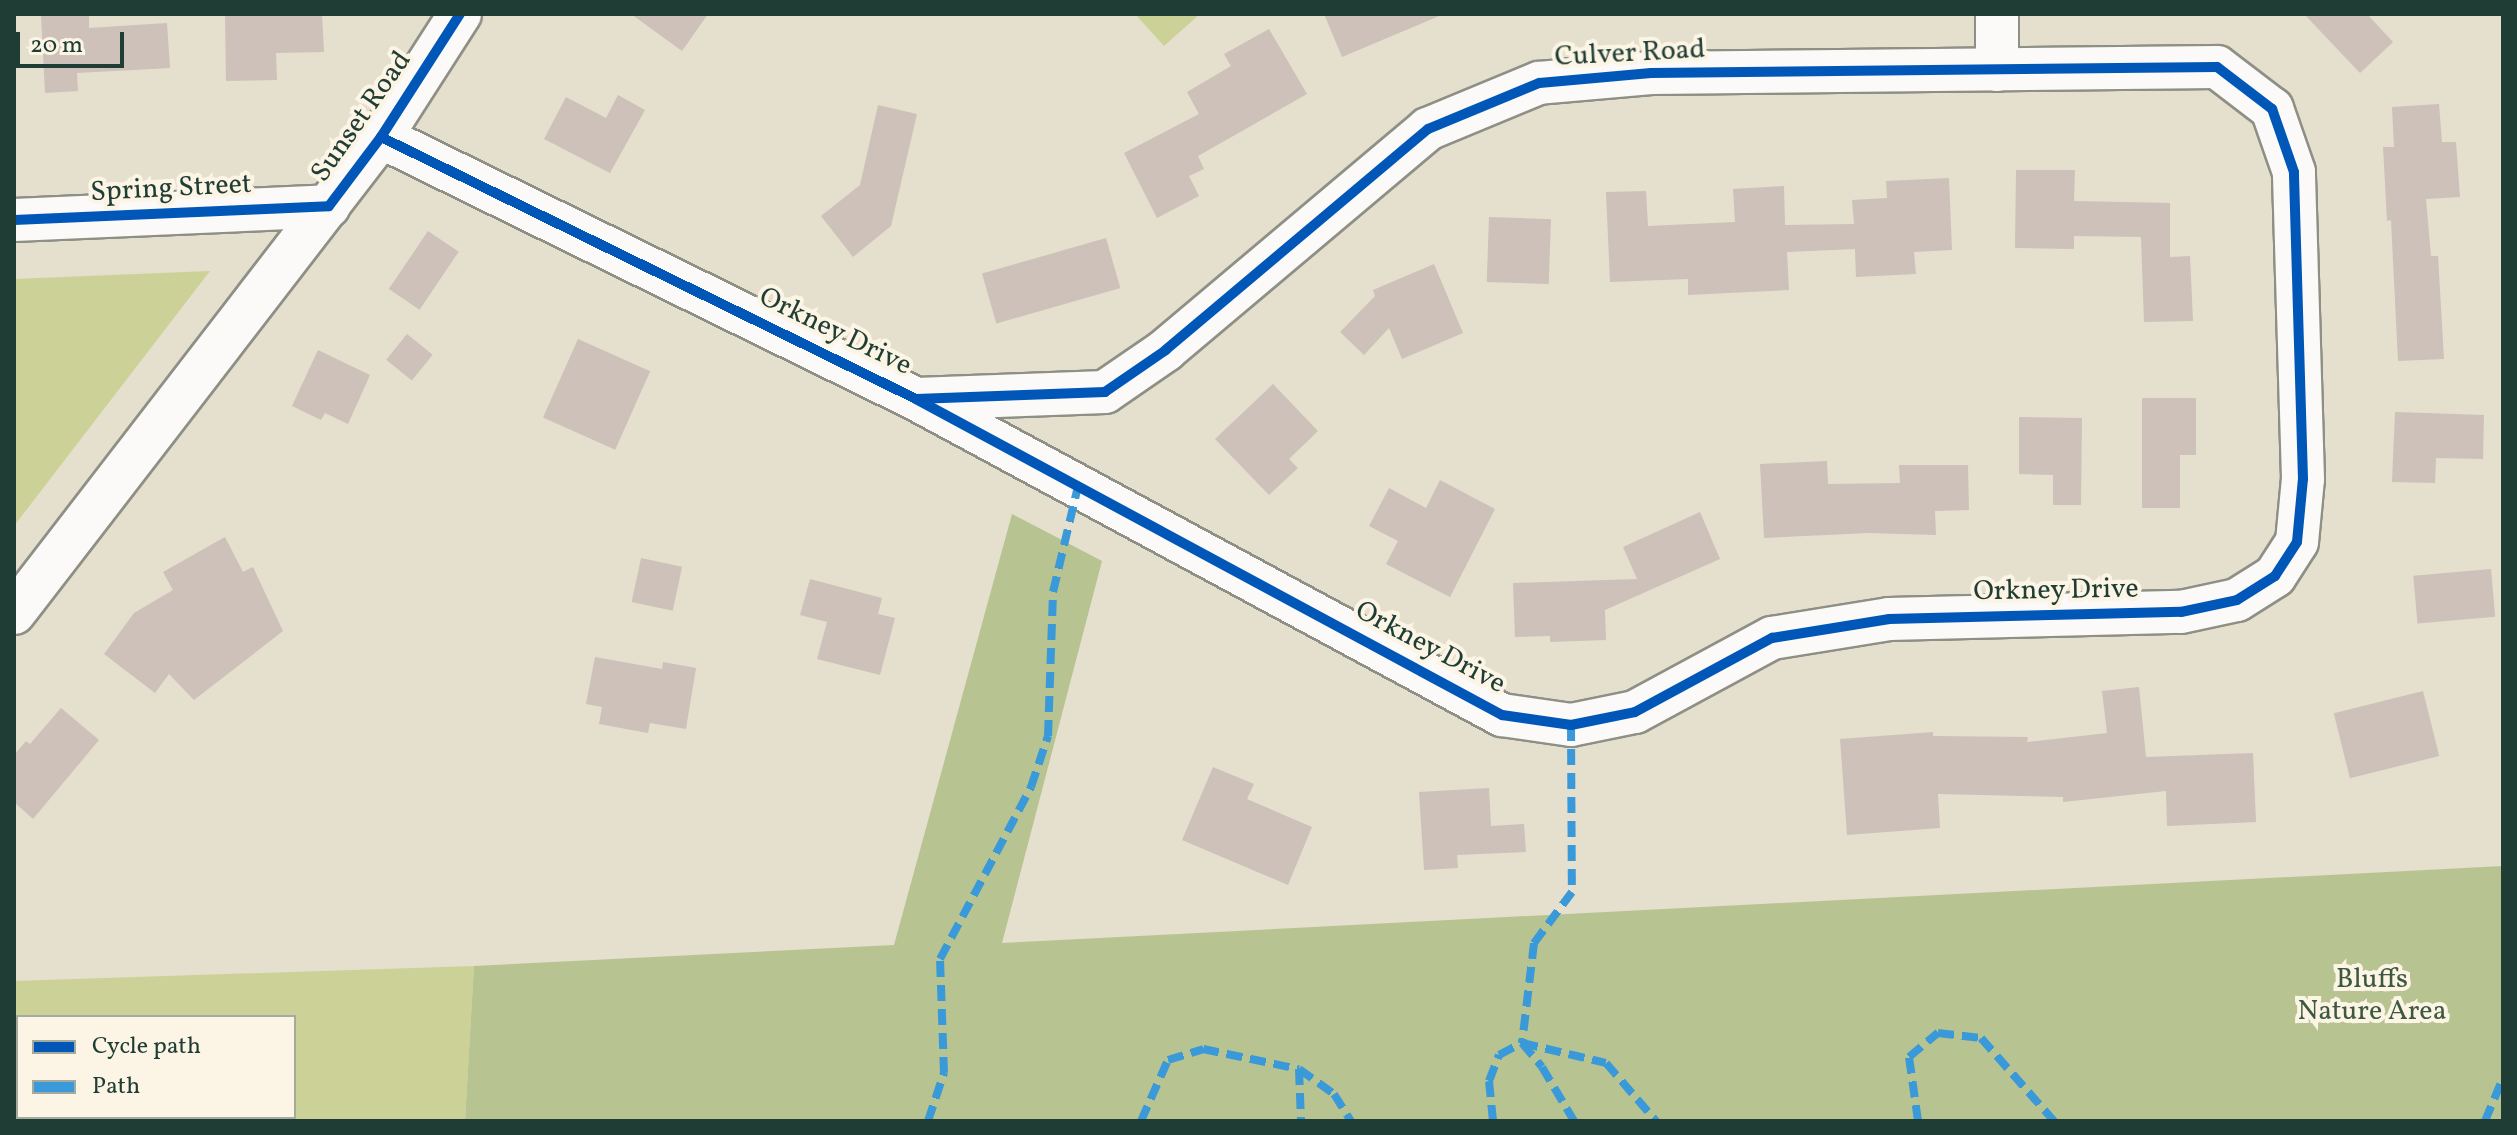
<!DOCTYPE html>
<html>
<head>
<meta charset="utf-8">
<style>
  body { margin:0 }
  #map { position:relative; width:2517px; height:1135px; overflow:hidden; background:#e5dfce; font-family:Vollkorn,serif }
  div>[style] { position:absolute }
  .green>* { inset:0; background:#ccd297 }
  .forest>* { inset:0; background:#b7c390 }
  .building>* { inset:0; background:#cdc1b9; transform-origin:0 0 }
  .roads { filter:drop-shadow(2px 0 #8e8f85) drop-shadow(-2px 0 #8e8f85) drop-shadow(0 2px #8e8f85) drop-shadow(0 -2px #8e8f85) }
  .street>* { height:42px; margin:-21px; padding:0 21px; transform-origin:21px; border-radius:21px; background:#fbfaf8 }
  .quiet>* { height:8px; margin-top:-4px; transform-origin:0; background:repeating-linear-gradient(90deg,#3a99d8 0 16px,transparent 0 24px) }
  .cycleway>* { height:10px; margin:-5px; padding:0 5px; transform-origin:5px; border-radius:5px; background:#0057b8 }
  span { translate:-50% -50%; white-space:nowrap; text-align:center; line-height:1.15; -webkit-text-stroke:8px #fcf5e5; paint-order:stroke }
  .street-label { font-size:28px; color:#1f3d34 }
  .park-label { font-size:28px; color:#3d593f }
  .frame { position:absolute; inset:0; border:16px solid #1f3d34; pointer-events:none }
  .legend { position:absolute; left:16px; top:1015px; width:280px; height:104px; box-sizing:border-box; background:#fcf5e5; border:2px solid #a4ab9e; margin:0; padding:10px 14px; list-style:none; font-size:24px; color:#1f3d34 }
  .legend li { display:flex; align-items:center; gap:16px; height:40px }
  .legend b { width:40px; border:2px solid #a4ab9e }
  .scale { position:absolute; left:16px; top:32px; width:108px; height:36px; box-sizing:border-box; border:4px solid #1f3d34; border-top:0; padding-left:10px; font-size:24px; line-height:28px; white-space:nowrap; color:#1f3d34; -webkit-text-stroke:6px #fcf5e5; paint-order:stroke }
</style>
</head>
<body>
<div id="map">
  <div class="green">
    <div style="clip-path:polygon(1135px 14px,1200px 14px,1164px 46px)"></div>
    <div style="clip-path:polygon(210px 271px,14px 526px,14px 279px)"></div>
    <div style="clip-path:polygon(evenodd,474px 966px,465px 1121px,14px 1121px,14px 981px,474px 966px,18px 1017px,294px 1017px,294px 1117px,18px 1117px,18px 1017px)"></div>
  </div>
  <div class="forest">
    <div style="clip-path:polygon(1012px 514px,1102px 561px,1002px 943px,2503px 866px,2503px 1121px,465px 1121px,474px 966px,894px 945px)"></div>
  </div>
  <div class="building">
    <div style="clip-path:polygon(41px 14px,89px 14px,89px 28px,167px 23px,170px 68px,77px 73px,78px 91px,45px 93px)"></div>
    <div style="clip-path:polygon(225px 14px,322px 14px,324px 52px,276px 53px,277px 80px,226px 81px)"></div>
    <div style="clip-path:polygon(631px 14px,708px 14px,682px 51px)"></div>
    <div style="clip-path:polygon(1324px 14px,1444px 14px,1342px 57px)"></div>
    <div style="clip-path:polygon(2304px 14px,2367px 14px,2393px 42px,2360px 73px)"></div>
    <div style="clip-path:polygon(1269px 29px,1307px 94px,1198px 156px,1204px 169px,1189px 176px,1199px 196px,1157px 218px,1124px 153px,1199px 114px,1187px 92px,1231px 66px,1224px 54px)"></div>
    <div style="clip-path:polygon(618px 95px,645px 110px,610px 173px,544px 139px,566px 97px,606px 118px)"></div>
    <div style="clip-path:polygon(2439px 104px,2442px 142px,2456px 142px,2460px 197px,2426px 199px,2431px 256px,2438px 256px,2444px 359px,2398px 361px,2391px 220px,2387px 221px,2383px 147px,2394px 147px,2392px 107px)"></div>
    <div style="clip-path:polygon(878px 105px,917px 114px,891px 226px,853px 257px,821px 216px,860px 185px)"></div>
    <div style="clip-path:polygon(2016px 170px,2075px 170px,2074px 201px,2170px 203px,2170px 257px,2190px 256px,2193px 321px,2144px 322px,2141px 237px,2074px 236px,2074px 249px,2015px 248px)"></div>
    <div style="clip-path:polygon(1949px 178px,1952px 250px,1914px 252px,1916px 274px,1856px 277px,1855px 249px,1787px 252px,1789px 290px,1688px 295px,1688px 279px,1610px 282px,1606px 192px,1646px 191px,1648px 226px,1735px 222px,1733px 189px,1784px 186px,1785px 225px,1854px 224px,1852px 200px,1887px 198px,1886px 181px)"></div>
    <div style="left:1489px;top:217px;width:62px;height:65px;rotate:2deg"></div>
    <div style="left:428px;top:231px;width:37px;height:70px;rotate:34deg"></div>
    <div style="left:1106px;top:238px;width:52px;height:129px;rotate:74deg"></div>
    <div style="clip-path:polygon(1434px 264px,1463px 333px,1402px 359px,1389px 328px,1364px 355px,1340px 332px,1375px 296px,1373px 290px)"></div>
    <div style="left:407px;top:334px;width:33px;height:33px;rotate:39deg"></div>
    <div style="left:578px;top:339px;width:79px;height:86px;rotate:24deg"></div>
    <div style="clip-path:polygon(318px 350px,370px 375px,348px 424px,325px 413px,321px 420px,292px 406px)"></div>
    <div style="clip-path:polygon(1273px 384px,1318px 431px,1289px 459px,1298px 468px,1269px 495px,1215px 439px)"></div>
    <div style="clip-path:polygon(2142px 398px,2196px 398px,2196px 455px,2180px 455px,2180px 508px,2142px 508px)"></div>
    <div style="clip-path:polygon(2395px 412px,2484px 415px,2483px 459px,2436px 458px,2435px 483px,2392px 482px)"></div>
    <div style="clip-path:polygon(2019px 417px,2082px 418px,2081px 505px,2053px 505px,2053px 475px,2019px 474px)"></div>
    <div style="clip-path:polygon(1827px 461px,1828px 484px,1900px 483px,1899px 465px,1968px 465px,1969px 510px,1935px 511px,1936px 535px,1868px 533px,1764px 538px,1760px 464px)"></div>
    <div style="clip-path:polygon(1440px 480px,1495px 509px,1450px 597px,1386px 564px,1398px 541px,1369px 526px,1389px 488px,1426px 508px)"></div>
    <div style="clip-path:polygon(1700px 512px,1720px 559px,1605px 610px,1606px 640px,1550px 642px,1550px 636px,1515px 637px,1513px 583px,1637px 579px,1623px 547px)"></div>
    <div style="clip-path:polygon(225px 537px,243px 572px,253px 567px,283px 631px,194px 700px,169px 674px,155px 693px,104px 654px,134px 613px,173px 590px,163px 572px)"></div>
    <div style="left:641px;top:558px;width:42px;height:45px;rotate:12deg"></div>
    <div style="left:2491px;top:569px;width:48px;height:78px;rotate:85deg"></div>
    <div style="clip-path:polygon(810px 579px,882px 598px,878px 614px,895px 618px,880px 675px,817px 659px,827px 622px,800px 615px)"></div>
    <div style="clip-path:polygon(595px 657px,662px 669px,663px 662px,696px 668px,686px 729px,650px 723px,648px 733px,599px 724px,602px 707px,586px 704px)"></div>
    <div style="clip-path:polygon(2139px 687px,2146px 757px,2253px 753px,2256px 822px,2167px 826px,2166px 791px,2063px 802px,2063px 797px,1938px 794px,1940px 828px,1847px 835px,1840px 739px,1933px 732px,1933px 736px,2028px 737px,2027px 742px,2107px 733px,2102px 691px)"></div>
    <div style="left:2423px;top:691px;width:67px;height:92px;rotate:76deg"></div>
    <div style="clip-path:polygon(61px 708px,99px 740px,33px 819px,14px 802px,14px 755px,26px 741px,30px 744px)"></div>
    <div style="clip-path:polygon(1213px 767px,1254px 784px,1247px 799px,1312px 827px,1288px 885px,1182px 840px)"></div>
    <div style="clip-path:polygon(1489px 788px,1491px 826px,1524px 824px,1526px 852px,1457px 855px,1458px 868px,1424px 870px,1419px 792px)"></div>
  </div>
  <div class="roads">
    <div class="street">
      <div style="left:1997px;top:70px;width:56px;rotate:-90deg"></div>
      <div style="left:381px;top:137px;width:596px;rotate:26.09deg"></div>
      <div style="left:916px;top:399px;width:666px;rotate:28.34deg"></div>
      <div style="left:1502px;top:715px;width:70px;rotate:8.2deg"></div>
      <div style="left:1571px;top:725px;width:65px;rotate:-11.5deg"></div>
      <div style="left:1635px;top:712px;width:156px;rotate:-28.4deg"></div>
      <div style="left:1772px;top:638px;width:119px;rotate:-9.2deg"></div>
      <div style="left:1889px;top:619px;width:292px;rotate:-1.4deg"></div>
      <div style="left:2181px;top:612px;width:57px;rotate:-12.1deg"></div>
      <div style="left:2237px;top:600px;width:45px;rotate:-32.3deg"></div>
      <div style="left:2275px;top:576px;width:40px;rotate:-57.1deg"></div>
      <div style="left:2297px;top:542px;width:63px;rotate:-84.6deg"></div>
      <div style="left:2303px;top:479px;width:307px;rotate:-91.7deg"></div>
      <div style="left:2294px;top:172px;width:67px;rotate:-109.2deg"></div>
      <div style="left:2272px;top:109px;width:69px;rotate:-142.6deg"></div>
      <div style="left:2217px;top:67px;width:566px;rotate:179.39deg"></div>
      <div style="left:1651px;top:73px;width:112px;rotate:174.9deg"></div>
      <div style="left:1539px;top:83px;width:120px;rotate:157.5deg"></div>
      <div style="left:1428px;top:129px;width:343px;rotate:139.9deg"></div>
      <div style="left:1166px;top:350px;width:74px;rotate:145.5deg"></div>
      <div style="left:1105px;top:392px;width:189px;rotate:177.9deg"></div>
      <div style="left:14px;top:220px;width:315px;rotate:-2.5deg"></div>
      <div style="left:14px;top:613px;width:601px;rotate:-52.37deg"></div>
      <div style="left:381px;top:137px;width:146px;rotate:-57.3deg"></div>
    </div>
  </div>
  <div class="quiet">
    <div style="left:1571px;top:725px;width:167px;rotate:89.7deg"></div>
    <div style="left:1572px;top:892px;width:64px;rotate:126.7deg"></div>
    <div style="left:1534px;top:943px;width:101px;rotate:96.8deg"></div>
    <div style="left:1522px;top:1043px;width:86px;rotate:13.4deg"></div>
    <div style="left:1606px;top:1063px;width:77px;rotate:49.2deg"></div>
    <div style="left:1299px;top:1069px;width:52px;rotate:87.8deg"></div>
    <div style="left:928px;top:1121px;width:51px;rotate:-71.6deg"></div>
    <div style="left:944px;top:1073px;width:114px;rotate:-92deg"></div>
    <div style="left:940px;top:959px;width:195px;rotate:-62.1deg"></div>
    <div style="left:1031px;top:787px;width:54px;rotate:-71.6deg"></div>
    <div style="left:1048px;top:736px;width:144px;rotate:-88deg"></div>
    <div style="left:1053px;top:592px;width:109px;rotate:-76.7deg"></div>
    <div style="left:1141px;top:1121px;width:67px;rotate:-66.1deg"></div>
    <div style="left:1168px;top:1060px;width:37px;rotate:-17deg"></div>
    <div style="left:1203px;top:1049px;width:98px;rotate:11.8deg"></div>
    <div style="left:1299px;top:1069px;width:43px;rotate:35.5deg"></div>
    <div style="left:1334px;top:1094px;width:32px;rotate:58deg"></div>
    <div style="left:1493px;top:1121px;width:40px;rotate:-95.7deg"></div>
    <div style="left:1489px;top:1081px;width:28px;rotate:-69deg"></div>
    <div style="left:1499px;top:1055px;width:26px;rotate:-28deg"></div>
    <div style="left:1522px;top:1043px;width:31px;rotate:50deg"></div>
    <div style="left:1542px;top:1067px;width:63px;rotate:59.3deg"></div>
    <div style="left:1918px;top:1121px;width:65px;rotate:-98deg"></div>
    <div style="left:1909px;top:1057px;width:38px;rotate:-40deg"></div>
    <div style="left:1938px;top:1033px;width:43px;rotate:6.6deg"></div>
    <div style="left:1981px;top:1038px;width:111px;rotate:48.7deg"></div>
    <div style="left:2485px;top:1121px;width:47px;rotate:-67.3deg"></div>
  </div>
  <div class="cycleway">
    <div style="left:381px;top:137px;width:596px;rotate:26.09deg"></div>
    <div style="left:916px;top:399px;width:666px;rotate:28.34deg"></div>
    <div style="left:1502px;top:715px;width:70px;rotate:8.2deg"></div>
    <div style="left:1571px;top:725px;width:65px;rotate:-11.5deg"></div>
    <div style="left:1635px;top:712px;width:156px;rotate:-28.4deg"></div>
    <div style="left:1772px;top:638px;width:119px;rotate:-9.2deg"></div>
    <div style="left:1889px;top:619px;width:292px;rotate:-1.4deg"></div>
    <div style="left:2181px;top:612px;width:57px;rotate:-12.1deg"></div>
    <div style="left:2237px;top:600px;width:45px;rotate:-32.3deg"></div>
    <div style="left:2275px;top:576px;width:40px;rotate:-57.1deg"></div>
    <div style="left:2297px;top:542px;width:63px;rotate:-84.6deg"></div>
    <div style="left:2303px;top:479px;width:307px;rotate:-91.7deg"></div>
    <div style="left:2294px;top:172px;width:67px;rotate:-109.2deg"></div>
    <div style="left:2272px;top:109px;width:69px;rotate:-142.6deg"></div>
    <div style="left:2217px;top:67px;width:566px;rotate:179.39deg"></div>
    <div style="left:1651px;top:73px;width:112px;rotate:174.9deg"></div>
    <div style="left:1539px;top:83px;width:120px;rotate:157.5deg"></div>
    <div style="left:1428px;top:129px;width:343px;rotate:139.9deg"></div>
    <div style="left:1166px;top:350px;width:74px;rotate:145.5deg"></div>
    <div style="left:1105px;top:392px;width:189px;rotate:177.9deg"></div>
    <div style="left:14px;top:220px;width:315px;rotate:-2.5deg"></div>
    <div style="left:329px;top:206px;width:86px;rotate:-53deg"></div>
    <div style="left:381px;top:137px;width:146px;rotate:-57.3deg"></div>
  </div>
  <div class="street-label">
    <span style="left:1630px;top:54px;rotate:-3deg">Culver Road</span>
    <span style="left:362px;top:117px;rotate:-55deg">Sunset Road</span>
    <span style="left:171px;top:189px;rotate:-3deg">Spring Street</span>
    <span style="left:835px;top:332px;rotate:26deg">Orkney Drive</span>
    <span style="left:2056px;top:591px;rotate:-1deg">Orkney Drive</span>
    <span style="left:1430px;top:648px;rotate:28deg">Orkney Drive</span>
  </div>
  <div class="park-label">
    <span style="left:2372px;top:996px">Bluffs<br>Nature Area</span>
  </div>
  <div class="frame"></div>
  <ul class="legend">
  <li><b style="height:10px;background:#0057b8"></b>Cycle path</li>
  <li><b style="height:10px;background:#3a99d8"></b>Path</li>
  </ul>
  <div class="scale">20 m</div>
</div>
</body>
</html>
